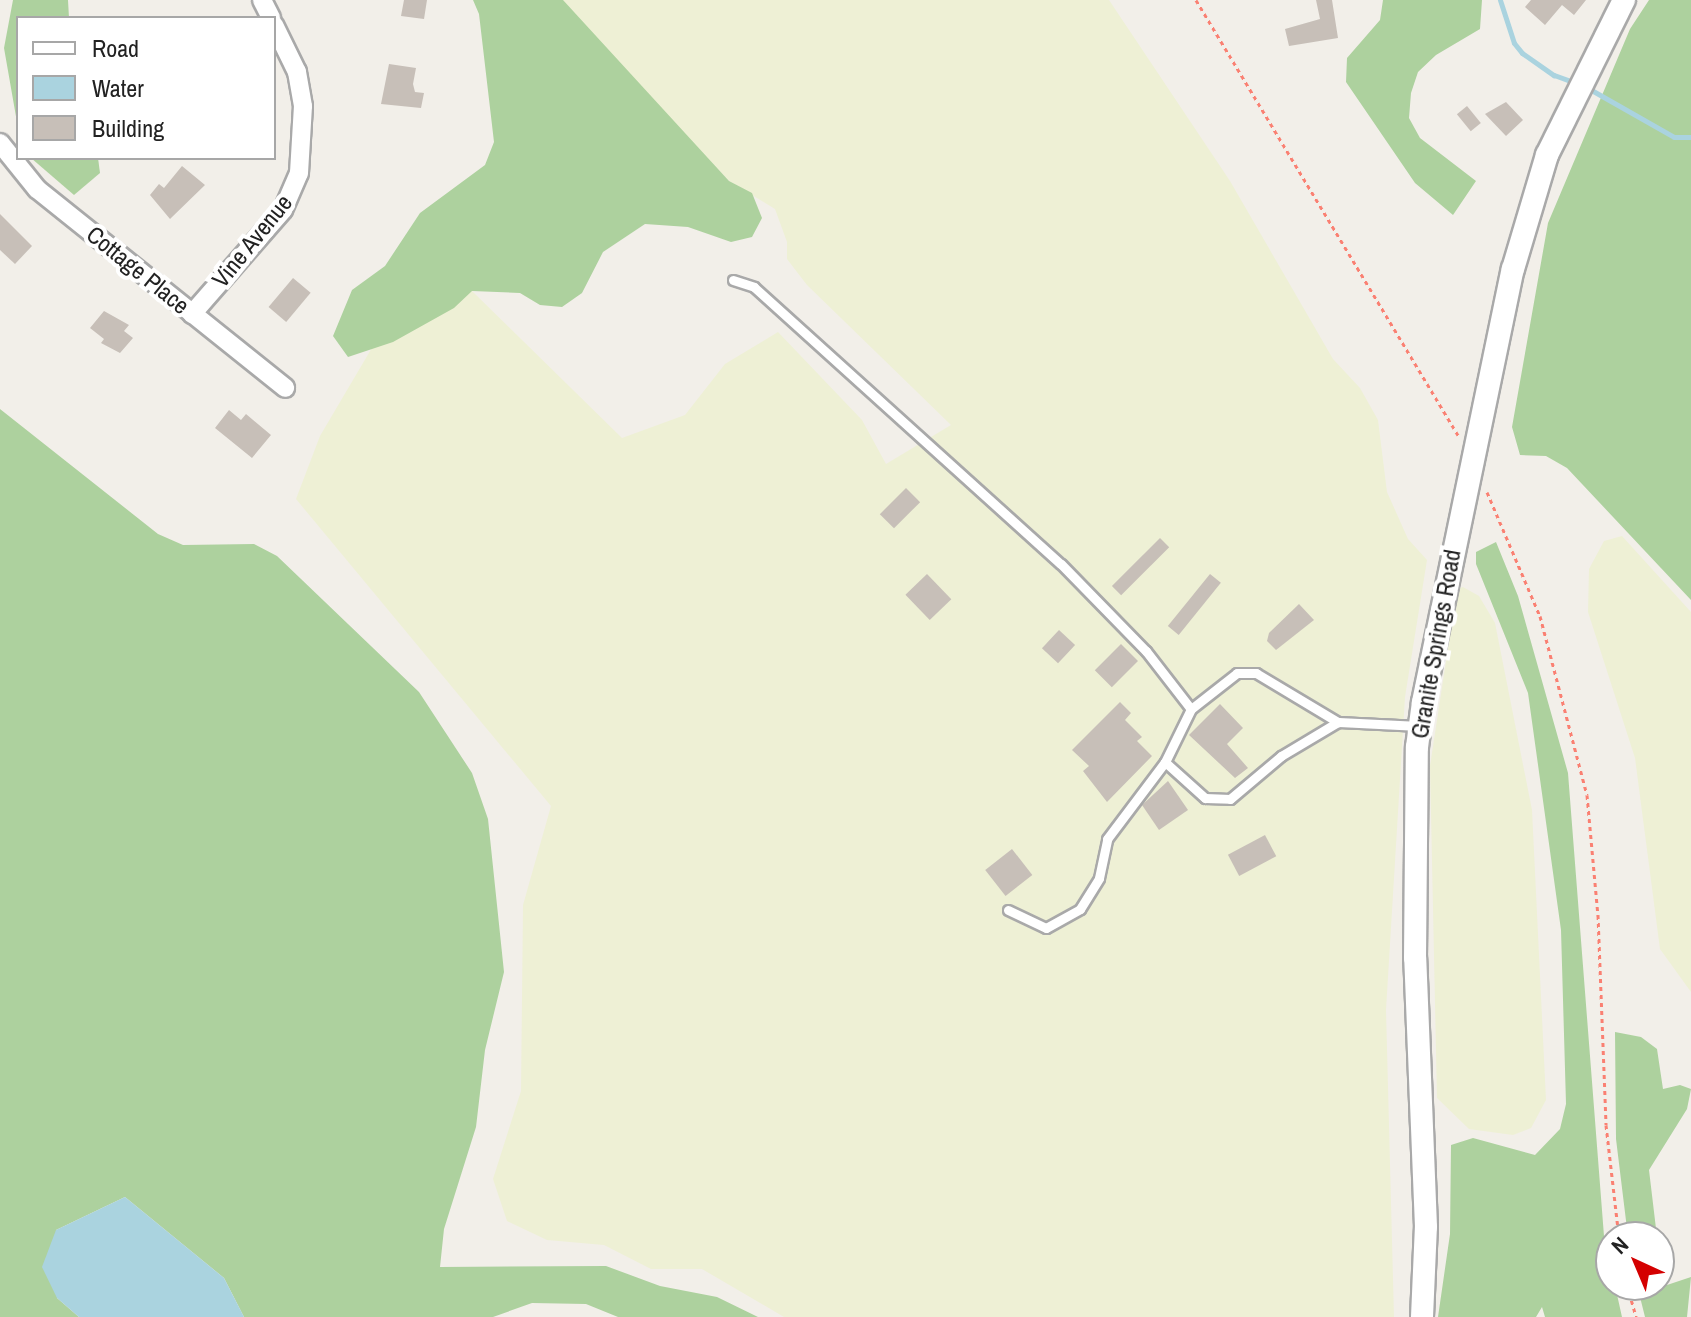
<!DOCTYPE html>
<html>
<head>
<meta charset="utf-8">
<style>
  body { margin:0 }
  #map { position:relative; width:1691px; height:1317px; overflow:hidden; background:#f2efe9; font-family:"Archivo Narrow",sans-serif }
  div>[style] { position:absolute }
  .farmland>* { inset:0; background:#eef0d5 }
  .forest>* { inset:0; background:#add19e }
  .water>* { inset:0; background:#aad3df }
  .stream>* { height:5px; margin:-2.5px; padding:0 2.5px; transform-origin:2.5px; border-radius:2.5px; background:#aad3df }
  .building>* { inset:0; background:#c7bfb8; transform-origin:0 0 }
  .path>* { height:3px; margin-top:-1.5px; transform-origin:0; background:repeating-linear-gradient(90deg,#fa8072 0 4px,transparent 0 8px) }
  .roads { filter:drop-shadow(2px 0 #a9a9a9) drop-shadow(-2px 0 #a9a9a9) drop-shadow(0 2px #a9a9a9) drop-shadow(0 -2px #a9a9a9) }
  .service>* { height:9px; margin:-4.5px; padding:0 4.5px; transform-origin:4.5px; border-radius:4.5px; background:#fff }
  .minor>* { height:18px; margin:-9px; padding:0 9px; transform-origin:9px; border-radius:9px; background:#fff }
  .tertiary>* { height:22px; margin:-11px; padding:0 11px; transform-origin:11px; border-radius:11px; background:#fff }
  span { translate:-50% -50%; white-space:nowrap; text-align:center; line-height:1.15; -webkit-text-stroke:8px #fff; paint-order:stroke }
  .street-label { font-size:24px; color:#222 }
  .legend { position:absolute; left:16px; top:16px; width:260px; height:144px; box-sizing:border-box; background:#fff; border:2px solid #a7a7a7; margin:0; padding:10px 14px; list-style:none; font-size:24px; color:#222 }
  .legend li { display:flex; align-items:center; gap:16px; height:40px }
  .legend b { width:40px; border:2px solid #a7a7a7 }
  .north { position:absolute; left:1595px; top:1221px; width:80px; height:80px; box-sizing:border-box; background:#fff; border:2px solid #a7a7a7; border-radius:50%; rotate:316deg; font-size:22px; font-weight:700; line-height:32px; text-align:center; color:#222 }
  .north::after { content:''; display:block; margin:auto; width:28px; height:36px; background:#d40000; clip-path:polygon(50% 0,100% 100%,50% 72%,0 100%) }
</style>
</head>
<body>
<div id="map">
  <div class="farmland">
    <div style="clip-path:polygon(556px 0,1109px 0,1230px 181px,1333px 359px,1360px 388px,1378px 420px,1387px 492px,1408px 539px,1427px 560px,1405px 697px,1386px 1010px,1394px 1317px,784px 1317px,702px 1269px,651px 1269px,604px 1245px,547px 1240px,507px 1221px,493px 1179px,521px 1091px,523px 905px,551px 806px,296px 499px,320px 436px,383px 329px,472px 291px,622px 438px,685px 415px,725px 364px,778px 332px,862px 420px,886px 464px,951px 425px,807px 285px,787px 259px,787px 242px,775px 209px,729px 181px)"></div>
    <div style="clip-path:polygon(1622px 536px,1691px 612px,1691px 992px,1660px 949px,1635px 758px,1588px 612px,1589px 569px,1604px 541px)"></div>
    <div style="clip-path:polygon(1463px 587px,1479px 596px,1495px 623px,1532px 810px,1546px 1100px,1531px 1128px,1513px 1135px,1469px 1129px,1437px 1098px,1430px 766px,1457px 589px)"></div>
  </div>
  <div class="forest">
    <div style="clip-path:polygon(13px 0,68px 0,69px 18px,18px 18px,18px 128px,4px 48px)"></div>
    <div style="clip-path:polygon(473px 0,563px 0,729px 181px,752px 193px,762px 218px,752px 237px,731px 242px,688px 227px,645px 224px,603px 252px,582px 293px,562px 307px,540px 305px,520px 293px,472px 291px,454px 308px,393px 342px,348px 357px,333px 336px,352px 290px,385px 266px,420px 213px,485px 165px,494px 142px,479px 14px)"></div>
    <div style="clip-path:polygon(1383px 0,1482px 0,1480px 29px,1436px 55px,1418px 72px,1411px 93px,1409px 118px,1420px 138px,1476px 181px,1453px 215px,1415px 183px,1346px 82px,1347px 58px,1380px 20px)"></div>
    <div style="clip-path:polygon(1649px 0,1691px 0,1691px 600px,1567px 468px,1546px 456px,1520px 455px,1512px 427px,1548px 223px,1630px 29px)"></div>
    <div style="clip-path:polygon(31px 158px,98px 158px,100px 173px,74px 195px)"></div>
    <div style="clip-path:polygon(0 409px,158px 534px,183px 545px,254px 544px,277px 556px,419px 692px,472px 773px,488px 819px,504px 972px,485px 1050px,476px 1127px,444px 1229px,440px 1267px,606px 1266px,660px 1286px,717px 1297px,758px 1317px,618px 1317px,586px 1304px,532px 1303px,493px 1317px,244px 1317px,224px 1278px,125px 1197px,56px 1230px,57px 1298px,79px 1317px,0 1317px)"></div>
    <div style="clip-path:polygon(1496px 542px,1518px 596px,1568px 773px,1604px 1236px,1622px 1317px,1545px 1317px,1542px 1307px,1536px 1317px,1438px 1317px,1450px 1234px,1451px 1145px,1473px 1138px,1535px 1155px,1560px 1129px,1566px 1104px,1561px 930px,1528px 693px,1476px 564px,1476px 552px)"></div>
    <div style="clip-path:polygon(1615px 1032px,1641px 1037px,1657px 1049px,1663px 1089px,1680px 1085px,1691px 1089px,1687px 1109px,1649px 1170px,1657px 1237px,1628px 1237px,1616px 1139px)"></div>
    <div style="clip-path:polygon(1659px 1250px,1667px 1285px,1691px 1277px,1687px 1317px,1645px 1317px,1637px 1285px,1659px 1285px)"></div>
  </div>
  <div class="water">
    <div style="clip-path:polygon(125px 1197px,224px 1278px,244px 1317px,79px 1317px,57px 1298px,42px 1267px,56px 1230px)"></div>
  </div>
  <div class="stream">
    <div style="left:1500px;top:0;width:45px;rotate:72deg"></div>
    <div style="left:1514px;top:43px;width:13px;rotate:51deg"></div>
    <div style="left:1522px;top:53px;width:39px;rotate:35deg"></div>
    <div style="left:1554px;top:75px;width:23px;rotate:20deg"></div>
    <div style="left:1586px;top:87px;width:101px;rotate:29.6deg"></div>
    <div style="left:1674px;top:137px;width:17px"></div>
  </div>
  <div class="building">
    <div style="clip-path:polygon(404px 0,427px 0,424px 19px,401px 16px)"></div>
    <div style="clip-path:polygon(1316px 0,1332px 0,1338px 38px,1289px 46px,1285px 29px,1320px 19px)"></div>
    <div style="clip-path:polygon(1531px 0,1586px 0,1574px 15px,1562px 5px,1545px 25px,1525px 7px)"></div>
    <div style="clip-path:polygon(389px 64px,416px 68px,413px 84px,415px 92px,424px 93px,421px 108px,381px 104px)"></div>
    <div style="clip-path:polygon(1506px 102px,1523px 120px,1506px 136px,1485px 114px)"></div>
    <div style="left:1467px;top:106px;width:22px;height:13px;rotate:51deg"></div>
    <div style="clip-path:polygon(182px 166px,205px 185px,170px 219px,150px 195px,159px 184px,164px 188px)"></div>
    <div style="clip-path:polygon(0 214px,32px 246px,15px 264px,0 250px)"></div>
    <div style="left:293px;top:278px;width:23px;height:38px;rotate:40deg"></div>
    <div style="clip-path:polygon(104px 311px,129px 325px,124px 331px,133px 338px,120px 353px,101px 343px,104px 339px,90px 328px)"></div>
    <div style="clip-path:polygon(229px 410px,241px 420px,246px 414px,271px 435px,252px 458px,215px 428px)"></div>
    <div style="left:906px;top:488px;width:20px;height:37px;rotate:45deg"></div>
    <div style="left:1160px;top:538px;width:13px;height:68px;rotate:45deg"></div>
    <div style="left:927px;top:574px;width:35px;height:30px;rotate:46deg"></div>
    <div style="left:1210px;top:574px;width:14px;height:67px;rotate:39deg"></div>
    <div style="clip-path:polygon(1299px 604px,1314px 620px,1276px 650px,1267px 641px,1269px 633px)"></div>
    <div style="left:1059px;top:630px;width:22px;height:25px;rotate:43deg"></div>
    <div style="left:1121px;top:644px;width:24px;height:37px;rotate:45deg"></div>
    <div style="clip-path:polygon(1120px 702px,1131px 713px,1125px 720px,1142px 737px,1137px 741px,1152px 756px,1107px 802px,1083px 771px,1089px 766px,1072px 750px)"></div>
    <div style="clip-path:polygon(1220px 704px,1243px 728px,1227px 744px,1248px 768px,1235px 778px,1189px 735px)"></div>
    <div style="clip-path:polygon(1168px 781px,1188px 810px,1159px 830px,1142px 805px)"></div>
    <div style="left:1265px;top:835px;width:24px;height:42px;rotate:62deg"></div>
    <div style="left:1012px;top:849px;width:33px;height:34px;rotate:52deg"></div>
  </div>
  <div class="path">
    <div style="left:1196px;top:0;width:508px;rotate:58.94deg"></div>
    <div style="left:1487px;top:492px;width:135px;rotate:66.9deg"></div>
    <div style="left:1540px;top:616px;width:185px;rotate:75.3deg"></div>
    <div style="left:1587px;top:795px;width:121px;rotate:84.8deg"></div>
    <div style="left:1598px;top:915px;width:210px;rotate:87.8deg"></div>
    <div style="left:1606px;top:1125px;width:113px;rotate:83.4deg"></div>
    <div style="left:1627px;top:1285px;width:33px;rotate:74deg"></div>
  </div>
  <div class="roads">
    <div class="service">
      <div style="left:733px;top:280px;width:22px;rotate:18deg"></div>
      <div style="left:754px;top:287px;width:413px;rotate:42.1deg"></div>
      <div style="left:1061px;top:564px;width:122px;rotate:45.7deg"></div>
      <div style="left:1146px;top:651px;width:73px;rotate:52.2deg"></div>
      <div style="left:1165px;top:762px;width:54px;rotate:42deg"></div>
      <div style="left:1205px;top:798px;width:25px;rotate:2deg"></div>
      <div style="left:1230px;top:799px;width:67px;rotate:-40.1deg"></div>
      <div style="left:1281px;top:756px;width:66px;rotate:-30.8deg"></div>
      <div style="left:1008px;top:910px;width:42px;rotate:25.3deg"></div>
      <div style="left:1046px;top:928px;width:39px;rotate:-29deg"></div>
      <div style="left:1080px;top:909px;width:36px;rotate:-58deg"></div>
      <div style="left:1099px;top:878px;width:40px;rotate:-78deg"></div>
      <div style="left:1107px;top:839px;width:96px;rotate:-53deg"></div>
      <div style="left:1165px;top:762px;width:59px;rotate:-63.9deg"></div>
      <div style="left:1191px;top:709px;width:58px;rotate:-38deg"></div>
      <div style="left:1237px;top:673px;width:19px"></div>
      <div style="left:1256px;top:673px;width:96px;rotate:30.9deg"></div>
      <div style="left:1338px;top:722px;width:82px;rotate:2.8deg"></div>
    </div>
    <div class="minor">
      <div style="left:262px;top:0;width:20px;rotate:63deg"></div>
      <div style="left:0;top:143px;width:59px;rotate:51.2deg"></div>
      <div style="left:37px;top:189px;width:318px;rotate:38.7deg"></div>
      <div style="left:192px;top:314px;width:138px;rotate:-48.8deg"></div>
      <div style="left:283px;top:210px;width:40px;rotate:-66.6deg"></div>
      <div style="left:299px;top:173px;width:67px;rotate:-86.6deg"></div>
      <div style="left:303px;top:106px;width:35px;rotate:-100deg"></div>
      <div style="left:297px;top:72px;width:52px;rotate:-116.1deg"></div>
    </div>
    <div class="tertiary">
      <div style="left:1422px;top:1317px;width:90px;rotate:-87.5deg"></div>
      <div style="left:1426px;top:1227px;width:269px;rotate:-92.3deg"></div>
      <div style="left:1415px;top:958px;width:211px;rotate:-89.5deg"></div>
      <div style="left:1417px;top:747px;width:45px;rotate:-82.4deg"></div>
      <div style="left:1423px;top:702px;width:442px;rotate:-78.3deg"></div>
      <div style="left:1513px;top:269px;width:119px;rotate:-73.4deg"></div>
      <div style="left:1547px;top:155px;width:173px;rotate:-63.6deg"></div>
    </div>
  </div>
  <div class="street-label">
    <span style="left:252px;top:241px;rotate:-51deg">Vine Avenue</span>
    <span style="left:138px;top:270px;rotate:39deg">Cottage Place</span>
    <span style="left:1436px;top:644px;rotate:-80deg">Granite Springs Road</span>
  </div>
  <ul class="legend">
  <li><b style="height:10px;background:#fff"></b>Road</li>
  <li><b style="height:22px;background:#aad3df"></b>Water</li>
  <li><b style="height:22px;background:#c7bfb8"></b>Building</li>
  </ul>
  <div class="north">N</div>
</div>
</body>
</html>
